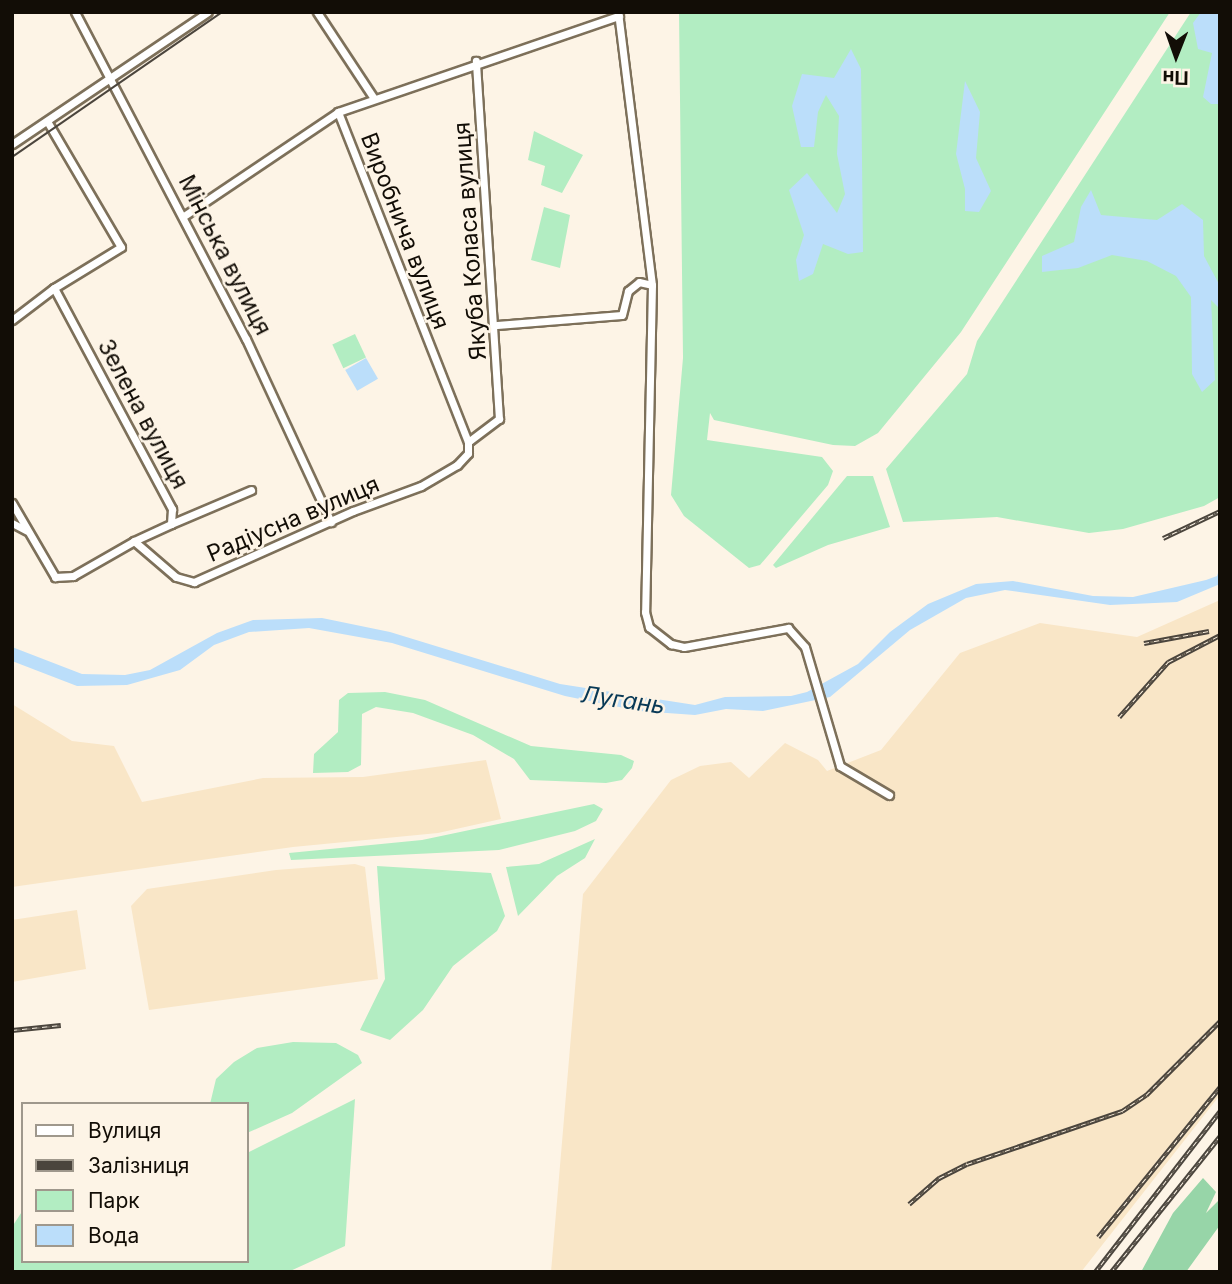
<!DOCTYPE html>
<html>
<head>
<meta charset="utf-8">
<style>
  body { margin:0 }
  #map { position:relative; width:1232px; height:1284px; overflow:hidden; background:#fdf4e6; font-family:Inter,sans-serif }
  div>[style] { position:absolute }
  .built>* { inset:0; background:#f9e6c7 }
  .green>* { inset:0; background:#b2edc2; transform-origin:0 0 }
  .forest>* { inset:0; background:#97d5a8 }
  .water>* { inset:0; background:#bbdefa; transform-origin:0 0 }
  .roads { filter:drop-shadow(2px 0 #7d705a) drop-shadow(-2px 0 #7d705a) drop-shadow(0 2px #7d705a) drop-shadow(0 -2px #7d705a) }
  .minor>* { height:7px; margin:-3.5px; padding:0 3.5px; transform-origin:3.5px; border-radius:3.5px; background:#fff }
  .tram>* { height:2px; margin:-1px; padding:0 1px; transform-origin:1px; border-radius:1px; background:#4b453d }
  .rail>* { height:4.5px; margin-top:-2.25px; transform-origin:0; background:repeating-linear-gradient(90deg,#fdf4e6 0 5px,#4b453d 0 10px); box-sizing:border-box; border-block:2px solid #4b453d }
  span { translate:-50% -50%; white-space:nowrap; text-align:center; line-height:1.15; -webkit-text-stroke:5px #fdf4e6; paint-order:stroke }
  .street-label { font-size:23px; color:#120d06 }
  .water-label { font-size:24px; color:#083956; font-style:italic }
  .frame { position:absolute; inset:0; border:14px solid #120d06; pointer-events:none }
  .legend { position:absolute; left:21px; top:1102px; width:228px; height:161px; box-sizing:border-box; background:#fdf4e6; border:2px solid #9f988c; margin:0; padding:9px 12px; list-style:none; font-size:21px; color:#120d06 }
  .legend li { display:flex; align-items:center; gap:14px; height:35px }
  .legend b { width:35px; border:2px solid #9f988c }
  .north { position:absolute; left:1141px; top:21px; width:70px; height:70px; -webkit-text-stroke:5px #fdf4e6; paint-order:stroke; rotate:181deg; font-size:19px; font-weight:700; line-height:28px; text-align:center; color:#120d06 }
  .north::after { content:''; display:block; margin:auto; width:24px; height:32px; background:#120d06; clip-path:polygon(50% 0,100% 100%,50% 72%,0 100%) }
</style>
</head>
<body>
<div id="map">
  <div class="built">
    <div style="clip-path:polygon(1220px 600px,1220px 1095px,1081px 1272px,551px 1272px,583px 894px,671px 780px,700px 766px,731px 762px,749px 778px,785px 743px,818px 760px,827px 771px,881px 750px,960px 653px,1040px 623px,1137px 637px)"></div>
    <div style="clip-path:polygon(12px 704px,72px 741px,114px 746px,142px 802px,263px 778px,363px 777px,486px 760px,501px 819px,438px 833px,293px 847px,12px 887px)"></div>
    <div style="clip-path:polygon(355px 864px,365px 867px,378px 979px,149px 1010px,131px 906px,147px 889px,276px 870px)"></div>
    <div style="clip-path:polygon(77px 910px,86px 969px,12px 982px,12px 920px)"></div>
  </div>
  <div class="green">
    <div style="clip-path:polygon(679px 12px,1170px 12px,961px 332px,878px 433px,855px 446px,833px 445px,714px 420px,710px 413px,707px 440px,822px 457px,833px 471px,828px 485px,760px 565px,749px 568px,684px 516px,671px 495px,683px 358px)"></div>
    <div style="clip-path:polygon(1191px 12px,1220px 12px,1220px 497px,1204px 506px,1123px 529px,1089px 533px,997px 517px,903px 522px,886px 469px,967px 374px,977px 341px)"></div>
    <div style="clip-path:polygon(534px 131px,583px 155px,562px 193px,541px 185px,545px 166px,528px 160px)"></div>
    <div style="clip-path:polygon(544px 207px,570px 215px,560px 268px,531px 260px)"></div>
    <div style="left:355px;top:334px;width:26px;height:25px;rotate:65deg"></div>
    <div style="clip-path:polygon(847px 476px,873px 476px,890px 527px,828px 545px,776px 568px,773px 565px)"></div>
    <div style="clip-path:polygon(385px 692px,425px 700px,531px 746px,621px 755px,634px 761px,632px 768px,622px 780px,606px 783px,530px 780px,514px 759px,473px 735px,413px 713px,376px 707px,362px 714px,361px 765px,348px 772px,313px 773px,314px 754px,338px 732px,339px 700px,348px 693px)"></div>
    <div style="clip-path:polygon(594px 804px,603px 809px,596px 821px,575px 831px,499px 850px,291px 860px,289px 853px,422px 840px)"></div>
    <div style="clip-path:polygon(595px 839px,585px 858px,557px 876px,518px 916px,506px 867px,539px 864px)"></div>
    <div style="clip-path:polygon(377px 866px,491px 873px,505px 916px,497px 931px,453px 966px,423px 1010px,390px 1040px,360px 1030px,385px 979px)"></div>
    <div style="clip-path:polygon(293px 1042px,336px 1043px,358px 1055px,362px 1063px,292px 1113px,247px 1133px,247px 1104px,210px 1104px,216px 1079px,234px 1062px,257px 1048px)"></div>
    <div style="clip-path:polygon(355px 1099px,345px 1246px,288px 1272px,12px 1272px,12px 1227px,23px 1210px,23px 1261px,247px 1261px,247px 1153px)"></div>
  </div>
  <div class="forest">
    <div style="clip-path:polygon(1203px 1178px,1216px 1192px,1206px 1213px,1220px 1199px,1220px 1225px,1186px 1272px,1141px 1272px,1173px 1213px)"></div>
  </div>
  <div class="water">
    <div style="clip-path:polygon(1201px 12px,1220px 12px,1220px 104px,1211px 104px,1203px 97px,1212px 53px,1198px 49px,1193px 23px)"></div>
    <div style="clip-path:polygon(851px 49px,861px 69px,863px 252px,848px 254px,823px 244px,813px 274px,799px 281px,796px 260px,804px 235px,789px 190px,807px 173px,837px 213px,845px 194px,837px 154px,839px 116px,826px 95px,818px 112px,814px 147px,801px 147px,792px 106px,802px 74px,834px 78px)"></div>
    <div style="clip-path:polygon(965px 81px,980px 112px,976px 158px,991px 191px,979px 212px,965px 211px,965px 189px,956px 154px)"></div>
    <div style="clip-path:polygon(1091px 190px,1101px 215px,1157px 220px,1182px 204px,1203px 220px,1204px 256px,1220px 286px,1220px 309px,1211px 300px,1215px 380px,1202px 392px,1192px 374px,1191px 297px,1176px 276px,1147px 261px,1112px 255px,1078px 268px,1042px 272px,1042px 256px,1074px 242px,1081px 207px)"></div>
    <div style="left:366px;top:358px;width:24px;height:24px;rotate:60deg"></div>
    <div style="clip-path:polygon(1220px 567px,1220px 584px,1177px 602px,1110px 605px,1005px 590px,966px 598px,910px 630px,830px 697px,763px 711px,726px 709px,695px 715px,639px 711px,565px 696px,392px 643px,309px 628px,249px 632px,214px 645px,180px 670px,127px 685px,77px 686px,12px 661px,12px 647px,82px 674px,125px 675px,150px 670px,217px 633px,253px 620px,322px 618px,390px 632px,560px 684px,695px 705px,725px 697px,791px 696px,807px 692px,858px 664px,890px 632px,928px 604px,976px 584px,1013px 581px,1093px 596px,1133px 597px,1206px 580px,1217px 576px)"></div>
  </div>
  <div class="roads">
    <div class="minor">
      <div style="left:75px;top:12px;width:369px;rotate:62.4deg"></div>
      <div style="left:246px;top:339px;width:202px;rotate:65.1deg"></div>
      <div style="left:317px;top:12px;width:102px;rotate:56.6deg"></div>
      <div style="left:618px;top:12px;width:275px;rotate:82.9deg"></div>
      <div style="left:652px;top:285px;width:327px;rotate:91.2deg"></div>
      <div style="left:645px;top:612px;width:16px;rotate:75deg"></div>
      <div style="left:649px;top:627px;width:28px;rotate:38deg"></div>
      <div style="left:671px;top:644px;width:13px;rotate:13deg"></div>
      <div style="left:684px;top:647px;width:106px;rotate:-10.4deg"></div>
      <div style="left:788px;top:628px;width:25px;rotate:48deg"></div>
      <div style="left:805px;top:647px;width:124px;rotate:73.6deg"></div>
      <div style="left:840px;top:766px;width:57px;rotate:30.6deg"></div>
      <div style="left:338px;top:112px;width:355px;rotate:68.5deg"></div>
      <div style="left:47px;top:121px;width:146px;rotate:59.6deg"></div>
      <div style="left:121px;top:247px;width:79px;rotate:148.5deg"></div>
      <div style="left:54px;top:288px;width:251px;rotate:61.9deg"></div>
      <div style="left:172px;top:509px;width:15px;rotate:94deg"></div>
      <div style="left:171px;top:524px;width:41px;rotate:155.3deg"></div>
      <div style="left:12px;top:144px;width:236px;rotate:-34deg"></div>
      <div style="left:184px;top:216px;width:186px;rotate:-34deg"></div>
      <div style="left:338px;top:112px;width:297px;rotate:-18.9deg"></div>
      <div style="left:12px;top:320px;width:53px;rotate:-37.3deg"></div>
      <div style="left:497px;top:325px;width:125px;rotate:-4.6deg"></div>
      <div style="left:622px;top:315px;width:25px;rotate:-76deg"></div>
      <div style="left:628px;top:291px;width:14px;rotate:-39deg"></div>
      <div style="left:639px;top:282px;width:13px;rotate:13deg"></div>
      <div style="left:12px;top:503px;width:86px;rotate:59.8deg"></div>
      <div style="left:55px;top:577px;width:18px;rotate:-3deg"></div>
      <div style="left:73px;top:576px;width:70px;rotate:-29.8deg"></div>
      <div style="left:134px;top:541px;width:55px;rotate:40.6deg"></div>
      <div style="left:176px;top:577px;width:19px;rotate:16deg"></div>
      <div style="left:194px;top:582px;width:174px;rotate:-24.1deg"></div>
      <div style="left:353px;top:511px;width:72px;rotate:-20.2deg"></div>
      <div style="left:421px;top:486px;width:42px;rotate:-30.3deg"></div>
      <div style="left:457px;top:465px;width:16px;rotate:-47deg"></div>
      <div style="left:468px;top:453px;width:11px;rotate:-90deg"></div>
      <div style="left:468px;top:442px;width:39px;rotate:-37deg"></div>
      <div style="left:499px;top:419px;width:359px;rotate:-93.7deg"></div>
      <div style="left:12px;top:523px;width:16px;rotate:27deg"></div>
      <div style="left:171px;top:524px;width:87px;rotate:-23deg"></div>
    </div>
  </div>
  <div class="tram">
    <div style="left:12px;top:157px;width:255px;rotate:-34.6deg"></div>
  </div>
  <div class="rail">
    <div style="left:1163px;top:538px;width:63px;rotate:-25.3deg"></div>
    <div style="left:1144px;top:643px;width:66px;rotate:-10.5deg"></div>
    <div style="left:1119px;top:717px;width:74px;rotate:-48.3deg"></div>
    <div style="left:1168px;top:662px;width:59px;rotate:-27.4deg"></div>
    <div style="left:12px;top:1030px;width:49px;rotate:-5.8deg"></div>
    <div style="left:909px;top:1204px;width:40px;rotate:-41deg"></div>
    <div style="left:939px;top:1178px;width:31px;rotate:-27deg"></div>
    <div style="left:967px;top:1164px;width:164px;rotate:-18.9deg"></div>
    <div style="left:1122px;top:1111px;width:29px;rotate:-34deg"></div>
    <div style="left:1146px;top:1095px;width:105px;rotate:-45deg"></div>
    <div style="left:1098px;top:1237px;width:193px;rotate:-50.9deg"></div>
    <div style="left:1095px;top:1272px;width:204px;rotate:-52.2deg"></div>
    <div style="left:1111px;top:1272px;width:174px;rotate:-51.3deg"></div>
  </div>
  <div class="street-label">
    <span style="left:405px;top:231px;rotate:69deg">Виробнича вулиця</span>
    <span style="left:470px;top:241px;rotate:-94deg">Якуба Коласа вулиця</span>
    <span style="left:225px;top:255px;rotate:63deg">Мінська вулиця</span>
    <span style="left:143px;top:414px;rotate:62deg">Зелена вулиця</span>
    <span style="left:293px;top:519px;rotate:-23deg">Радіусна вулиця</span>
  </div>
  <div class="water-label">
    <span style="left:623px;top:700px;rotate:8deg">Лугань</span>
  </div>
  <div class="frame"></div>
  <ul class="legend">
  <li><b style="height:9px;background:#fff"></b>Вулиця</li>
  <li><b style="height:9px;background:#4b453d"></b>Залізниця</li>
  <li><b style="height:19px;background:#b2edc2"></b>Парк</li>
  <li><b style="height:19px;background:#bbdefa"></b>Вода</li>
  </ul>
  <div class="north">Пн</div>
</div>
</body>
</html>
